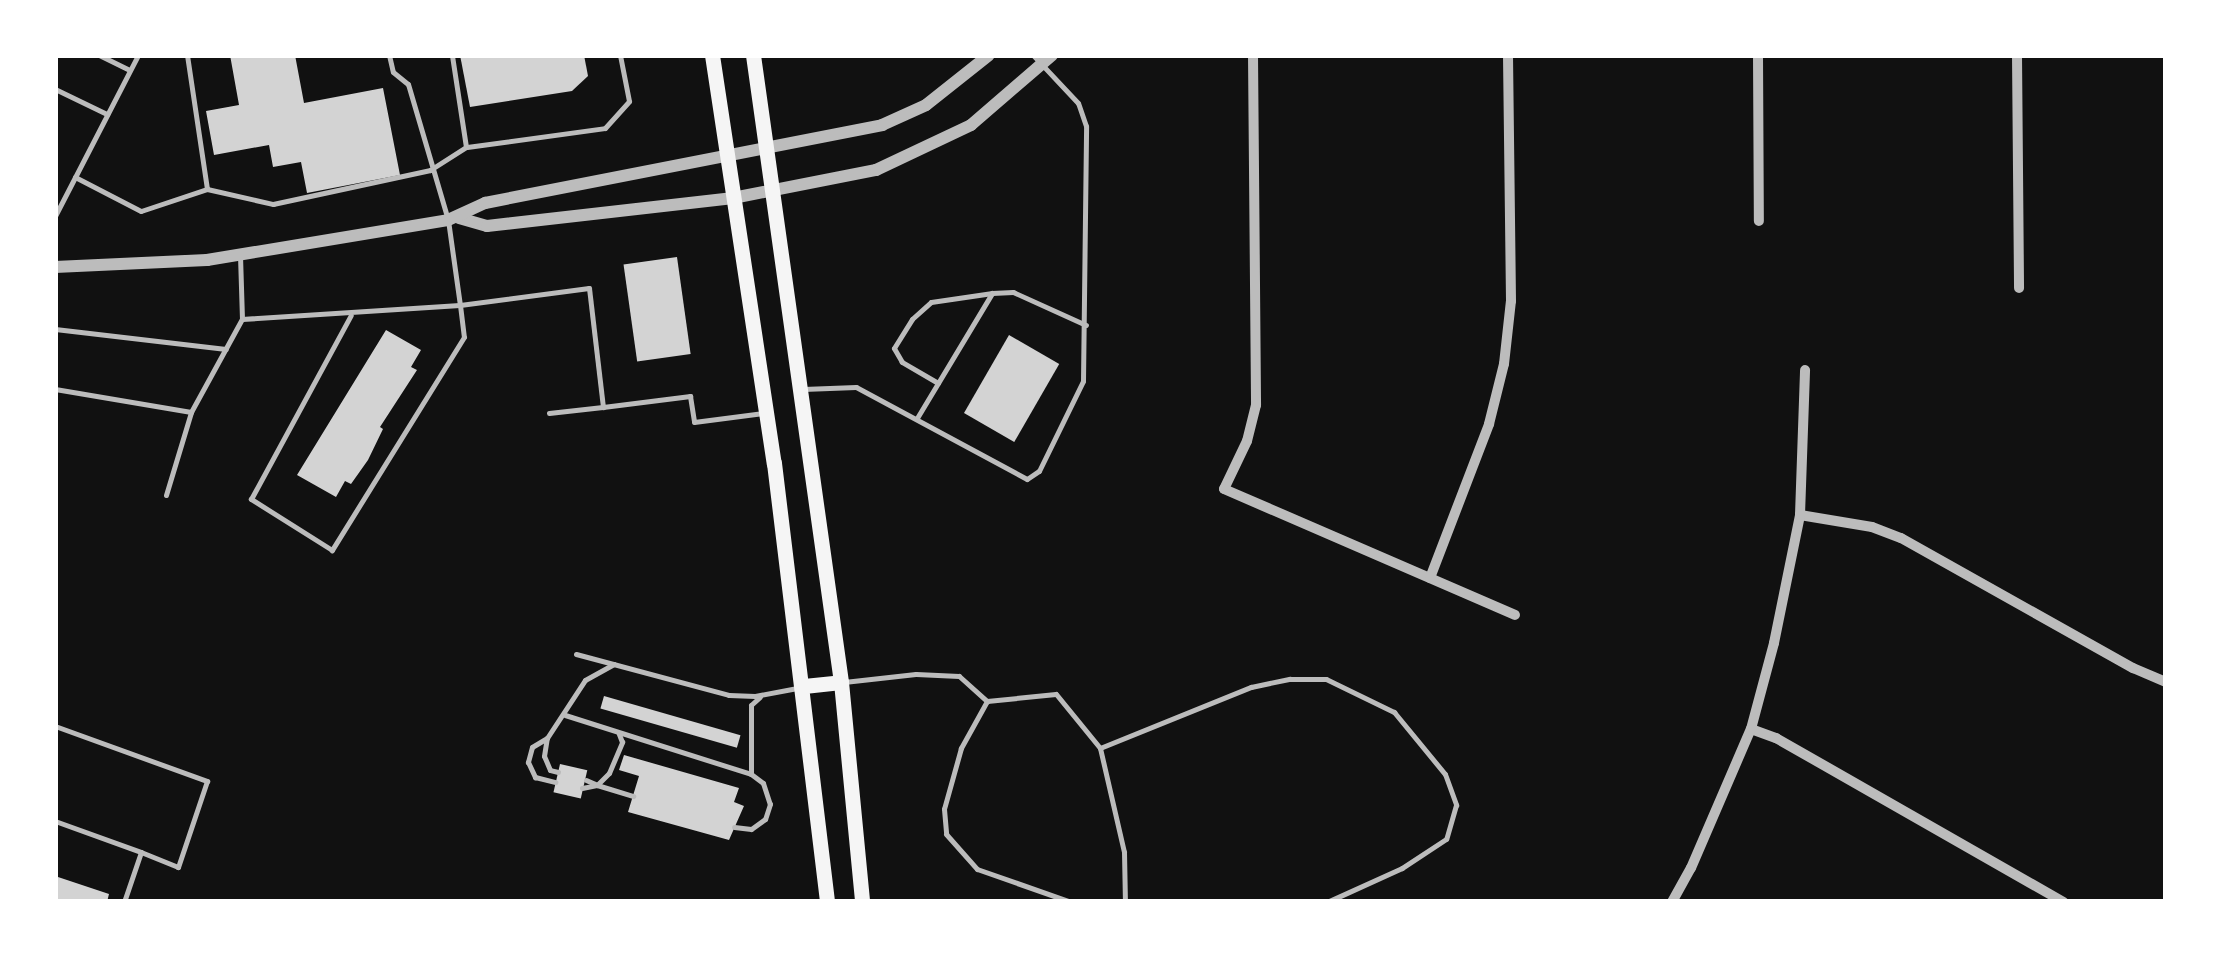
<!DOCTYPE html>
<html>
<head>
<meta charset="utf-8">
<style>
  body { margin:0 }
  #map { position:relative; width:2221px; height:957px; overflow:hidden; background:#111; font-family:"Fira Sans",sans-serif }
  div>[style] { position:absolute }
  .building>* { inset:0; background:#d3d3d3; transform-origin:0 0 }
  .service>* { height:5px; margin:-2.5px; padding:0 2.5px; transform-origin:2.5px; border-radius:2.5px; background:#bcbcbc }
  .minor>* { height:10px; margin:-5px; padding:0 5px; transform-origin:5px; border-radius:5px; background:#bcbcbc }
  .tertiary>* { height:12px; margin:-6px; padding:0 6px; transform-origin:6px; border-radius:6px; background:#bcbcbc }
  .primary>* { height:15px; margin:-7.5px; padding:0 7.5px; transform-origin:7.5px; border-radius:7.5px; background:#f5f5f5 }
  span { translate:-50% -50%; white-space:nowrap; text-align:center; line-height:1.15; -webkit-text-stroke:8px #fff; paint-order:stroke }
  .frame { position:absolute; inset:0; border:58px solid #fff; pointer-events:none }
</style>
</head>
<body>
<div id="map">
  <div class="building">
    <div style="clip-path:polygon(230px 55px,295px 55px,304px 103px,383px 88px,400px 175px,307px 193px,301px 162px,273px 167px,269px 145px,214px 155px,206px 111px,239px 105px)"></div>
    <div style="clip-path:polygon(460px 55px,584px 55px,588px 76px,572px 91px,470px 107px)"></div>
    <div style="left:677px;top:257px;width:98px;height:54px;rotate:82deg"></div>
    <div style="clip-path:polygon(386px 330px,421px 350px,411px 367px,417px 370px,380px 427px,383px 429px,368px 460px,351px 484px,345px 481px,336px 497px,297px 475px)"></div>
    <div style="left:1009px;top:335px;width:58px;height:90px;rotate:30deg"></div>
    <div style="left:604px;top:696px;width:142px;height:13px;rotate:16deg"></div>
    <div style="clip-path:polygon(624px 755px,739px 788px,734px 802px,744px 806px,729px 840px,628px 812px,639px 776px,619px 770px)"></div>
    <div style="left:560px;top:764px;width:28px;height:29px;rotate:13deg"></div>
    <div style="clip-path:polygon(55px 876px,109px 894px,107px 902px,55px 902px)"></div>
  </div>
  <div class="service">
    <div style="left:99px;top:55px;width:34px;rotate:26deg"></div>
    <div style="left:187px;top:55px;width:135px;rotate:81.5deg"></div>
    <div style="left:389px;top:55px;width:17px;rotate:77deg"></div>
    <div style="left:393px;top:72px;width:19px;rotate:39deg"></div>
    <div style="left:408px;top:84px;width:142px;rotate:73.6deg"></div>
    <div style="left:448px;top:220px;width:86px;rotate:82deg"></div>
    <div style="left:460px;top:305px;width:130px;rotate:-7.5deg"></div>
    <div style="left:589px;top:288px;width:120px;rotate:83.3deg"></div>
    <div style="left:603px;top:407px;width:88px;rotate:-7.2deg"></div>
    <div style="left:690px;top:396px;width:26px;rotate:81deg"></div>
    <div style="left:694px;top:422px;width:70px;rotate:-7.4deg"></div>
    <div style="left:55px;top:89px;width:58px;rotate:25.7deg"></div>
    <div style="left:467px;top:147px;width:139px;rotate:-7.8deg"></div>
    <div style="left:605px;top:128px;width:36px;rotate:-48deg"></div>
    <div style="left:629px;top:101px;width:47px;rotate:-101.1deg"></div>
    <div style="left:75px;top:177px;width:74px;rotate:27.3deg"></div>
    <div style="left:141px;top:211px;width:70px;rotate:-18.4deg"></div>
    <div style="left:207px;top:189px;width:68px;rotate:12.8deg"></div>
    <div style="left:273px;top:204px;width:161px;rotate:-12.2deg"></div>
    <div style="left:430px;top:170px;width:43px;rotate:-32.6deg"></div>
    <div style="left:466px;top:147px;width:93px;rotate:-98.7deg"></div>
    <div style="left:55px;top:216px;width:181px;rotate:-62.7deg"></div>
    <div style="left:242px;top:319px;width:218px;rotate:-3.7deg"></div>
    <div style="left:460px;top:305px;width:32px;rotate:83deg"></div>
    <div style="left:464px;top:337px;width:251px;rotate:121.8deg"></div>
    <div style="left:332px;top:550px;width:96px;rotate:-147.8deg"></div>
    <div style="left:251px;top:499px;width:209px;rotate:-61.5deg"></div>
    <div style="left:55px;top:329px;width:172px;rotate:6.7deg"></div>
    <div style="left:938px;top:383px;width:42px;rotate:-149.7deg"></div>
    <div style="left:902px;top:362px;width:16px;rotate:-120deg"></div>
    <div style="left:894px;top:348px;width:34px;rotate:-58deg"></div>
    <div style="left:912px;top:319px;width:25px;rotate:-42deg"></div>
    <div style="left:931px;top:302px;width:62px;rotate:-8.4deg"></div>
    <div style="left:55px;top:389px;width:138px;rotate:9.6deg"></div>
    <div style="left:191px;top:412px;width:106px;rotate:-61.3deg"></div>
    <div style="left:242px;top:319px;width:62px;rotate:-91.8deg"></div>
    <div style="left:803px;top:389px;width:53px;rotate:-2.2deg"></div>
    <div style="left:856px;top:387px;width:194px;rotate:28.3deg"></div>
    <div style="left:1027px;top:479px;width:14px;rotate:-34deg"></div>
    <div style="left:1039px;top:471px;width:100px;rotate:-63.9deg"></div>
    <div style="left:1083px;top:381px;width:255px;rotate:-89.3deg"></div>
    <div style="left:1086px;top:126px;width:24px;rotate:-109deg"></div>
    <div style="left:1078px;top:103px;width:66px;rotate:-133.2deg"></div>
    <div style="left:549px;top:413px;width:54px;rotate:-6.3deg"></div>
    <div style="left:917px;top:418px;width:146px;rotate:-59deg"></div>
    <div style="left:992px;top:293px;width:21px;rotate:-3deg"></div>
    <div style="left:1013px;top:292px;width:80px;rotate:24.3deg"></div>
    <div style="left:166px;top:495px;width:87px;rotate:-73.2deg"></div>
    <div style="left:576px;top:654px;width:158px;rotate:15deg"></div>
    <div style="left:729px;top:695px;width:26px;rotate:2deg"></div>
    <div style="left:755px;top:696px;width:43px;rotate:-10.8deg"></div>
    <div style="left:844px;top:682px;width:72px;rotate:-6.3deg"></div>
    <div style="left:916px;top:674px;width:43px;rotate:2.7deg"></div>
    <div style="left:959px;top:676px;width:38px;rotate:42deg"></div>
    <div style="left:987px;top:701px;width:69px;rotate:-5.8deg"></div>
    <div style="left:1056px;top:694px;width:70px;rotate:50.8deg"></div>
    <div style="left:1100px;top:748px;width:107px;rotate:77deg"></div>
    <div style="left:1124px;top:852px;width:50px;rotate:88.9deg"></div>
    <div style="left:987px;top:701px;width:54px;rotate:119deg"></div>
    <div style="left:961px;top:748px;width:63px;rotate:105.6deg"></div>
    <div style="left:944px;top:809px;width:25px;rotate:85deg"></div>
    <div style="left:946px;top:834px;width:47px;rotate:48.5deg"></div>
    <div style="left:977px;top:869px;width:100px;rotate:19.3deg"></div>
    <div style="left:565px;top:715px;width:195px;rotate:17.6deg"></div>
    <div style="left:751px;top:774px;width:15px;rotate:37deg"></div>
    <div style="left:763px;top:783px;width:22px;rotate:72deg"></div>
    <div style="left:770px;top:804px;width:16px;rotate:108deg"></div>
    <div style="left:765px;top:819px;width:17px;rotate:144deg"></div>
    <div style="left:751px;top:829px;width:17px;rotate:-173deg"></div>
    <div style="left:55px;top:726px;width:162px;rotate:19.9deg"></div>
    <div style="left:207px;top:781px;width:91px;rotate:108.6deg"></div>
    <div style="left:178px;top:867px;width:40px;rotate:-158deg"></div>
    <div style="left:547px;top:738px;width:17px;rotate:149deg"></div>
    <div style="left:532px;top:747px;width:16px;rotate:105deg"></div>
    <div style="left:528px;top:762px;width:17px;rotate:65deg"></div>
    <div style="left:535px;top:777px;width:21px;rotate:14deg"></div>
    <div style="left:1100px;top:748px;width:163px;rotate:-22deg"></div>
    <div style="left:1251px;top:687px;width:40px;rotate:-12deg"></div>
    <div style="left:1290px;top:679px;width:36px"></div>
    <div style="left:1326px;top:679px;width:76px;rotate:25.9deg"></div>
    <div style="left:1394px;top:712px;width:80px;rotate:50.6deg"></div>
    <div style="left:1445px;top:774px;width:33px;rotate:70deg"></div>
    <div style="left:1456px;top:805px;width:35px;rotate:106deg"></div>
    <div style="left:1446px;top:839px;width:53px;rotate:146.6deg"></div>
    <div style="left:1402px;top:868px;width:82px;rotate:155.6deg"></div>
    <div style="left:558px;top:772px;width:8px;rotate:-166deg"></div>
    <div style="left:550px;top:770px;width:15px;rotate:-113deg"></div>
    <div style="left:544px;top:756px;width:18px;rotate:-81deg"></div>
    <div style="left:547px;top:738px;width:69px;rotate:-56.8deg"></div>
    <div style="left:585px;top:680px;width:33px;rotate:-29deg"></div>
    <div style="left:751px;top:774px;width:69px;rotate:-90deg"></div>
    <div style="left:751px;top:705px;width:12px;rotate:-42deg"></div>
    <div style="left:586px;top:780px;width:12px;rotate:24deg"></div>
    <div style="left:597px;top:785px;width:17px;rotate:-45deg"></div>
    <div style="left:609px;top:773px;width:34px;rotate:-67deg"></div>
    <div style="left:622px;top:742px;width:9px;rotate:-111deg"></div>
    <div style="left:582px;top:788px;width:15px;rotate:-11deg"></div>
    <div style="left:597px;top:785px;width:38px;rotate:17deg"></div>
    <div style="left:55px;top:821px;width:91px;rotate:19.8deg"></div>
    <div style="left:141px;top:852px;width:53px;rotate:108.8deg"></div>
  </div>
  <div class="minor">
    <div style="left:1253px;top:55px;width:350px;rotate:89.5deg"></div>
    <div style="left:1256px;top:405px;width:37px;rotate:104deg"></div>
    <div style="left:1247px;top:441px;width:53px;rotate:115.6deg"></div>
    <div style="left:1224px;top:489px;width:317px;rotate:23.4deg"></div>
    <div style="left:1758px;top:55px;width:166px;rotate:89.7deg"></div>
    <div style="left:2017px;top:55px;width:233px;rotate:89.5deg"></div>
    <div style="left:1800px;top:515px;width:73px;rotate:9.5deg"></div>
    <div style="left:1872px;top:527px;width:31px;rotate:21deg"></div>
    <div style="left:1901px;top:538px;width:266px;rotate:29.3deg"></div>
    <div style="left:2133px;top:668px;width:36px;rotate:23deg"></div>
    <div style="left:1430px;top:578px;width:165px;rotate:-69deg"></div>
    <div style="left:1489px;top:424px;width:62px;rotate:-76deg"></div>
    <div style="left:1504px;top:364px;width:63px;rotate:-83.7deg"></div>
    <div style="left:1511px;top:301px;width:246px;rotate:-90.7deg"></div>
    <div style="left:1751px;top:729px;width:27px;rotate:20deg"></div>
    <div style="left:1776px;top:738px;width:331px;rotate:29.7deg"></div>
    <div style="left:1672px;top:902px;width:39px;rotate:-61deg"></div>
    <div style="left:1691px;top:868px;width:151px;rotate:-66.7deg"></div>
    <div style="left:1751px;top:729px;width:89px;rotate:-75deg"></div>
    <div style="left:1774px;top:643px;width:131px;rotate:-78.5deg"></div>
    <div style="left:1800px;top:515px;width:145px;rotate:-88deg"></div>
  </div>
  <div class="tertiary">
    <div style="left:459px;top:218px;width:29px;rotate:16deg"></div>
    <div style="left:487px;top:226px;width:248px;rotate:-6.5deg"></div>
    <div style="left:733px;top:198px;width:146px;rotate:-11.1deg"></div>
    <div style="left:876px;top:170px;width:105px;rotate:-25.3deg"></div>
    <div style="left:971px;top:125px;width:107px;rotate:-40.8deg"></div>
    <div style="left:55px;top:267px;width:152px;rotate:-2.6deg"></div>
    <div style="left:207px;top:260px;width:244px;rotate:-9.4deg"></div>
    <div style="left:448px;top:220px;width:41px;rotate:-24.7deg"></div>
    <div style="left:485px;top:203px;width:405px;rotate:-11.1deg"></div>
    <div style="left:882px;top:125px;width:48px;rotate:-24.4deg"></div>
    <div style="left:926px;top:105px;width:80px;rotate:-38.4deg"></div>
  </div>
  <div class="primary">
    <div style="left:712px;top:55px;width:413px;rotate:81.4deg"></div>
    <div style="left:774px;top:463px;width:442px;rotate:83.1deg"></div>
    <div style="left:753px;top:55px;width:633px;rotate:82.01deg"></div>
    <div style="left:841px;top:682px;width:221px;rotate:84.5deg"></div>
    <div style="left:804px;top:686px;width:37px;rotate:-6deg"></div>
  </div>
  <div class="frame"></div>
</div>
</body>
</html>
